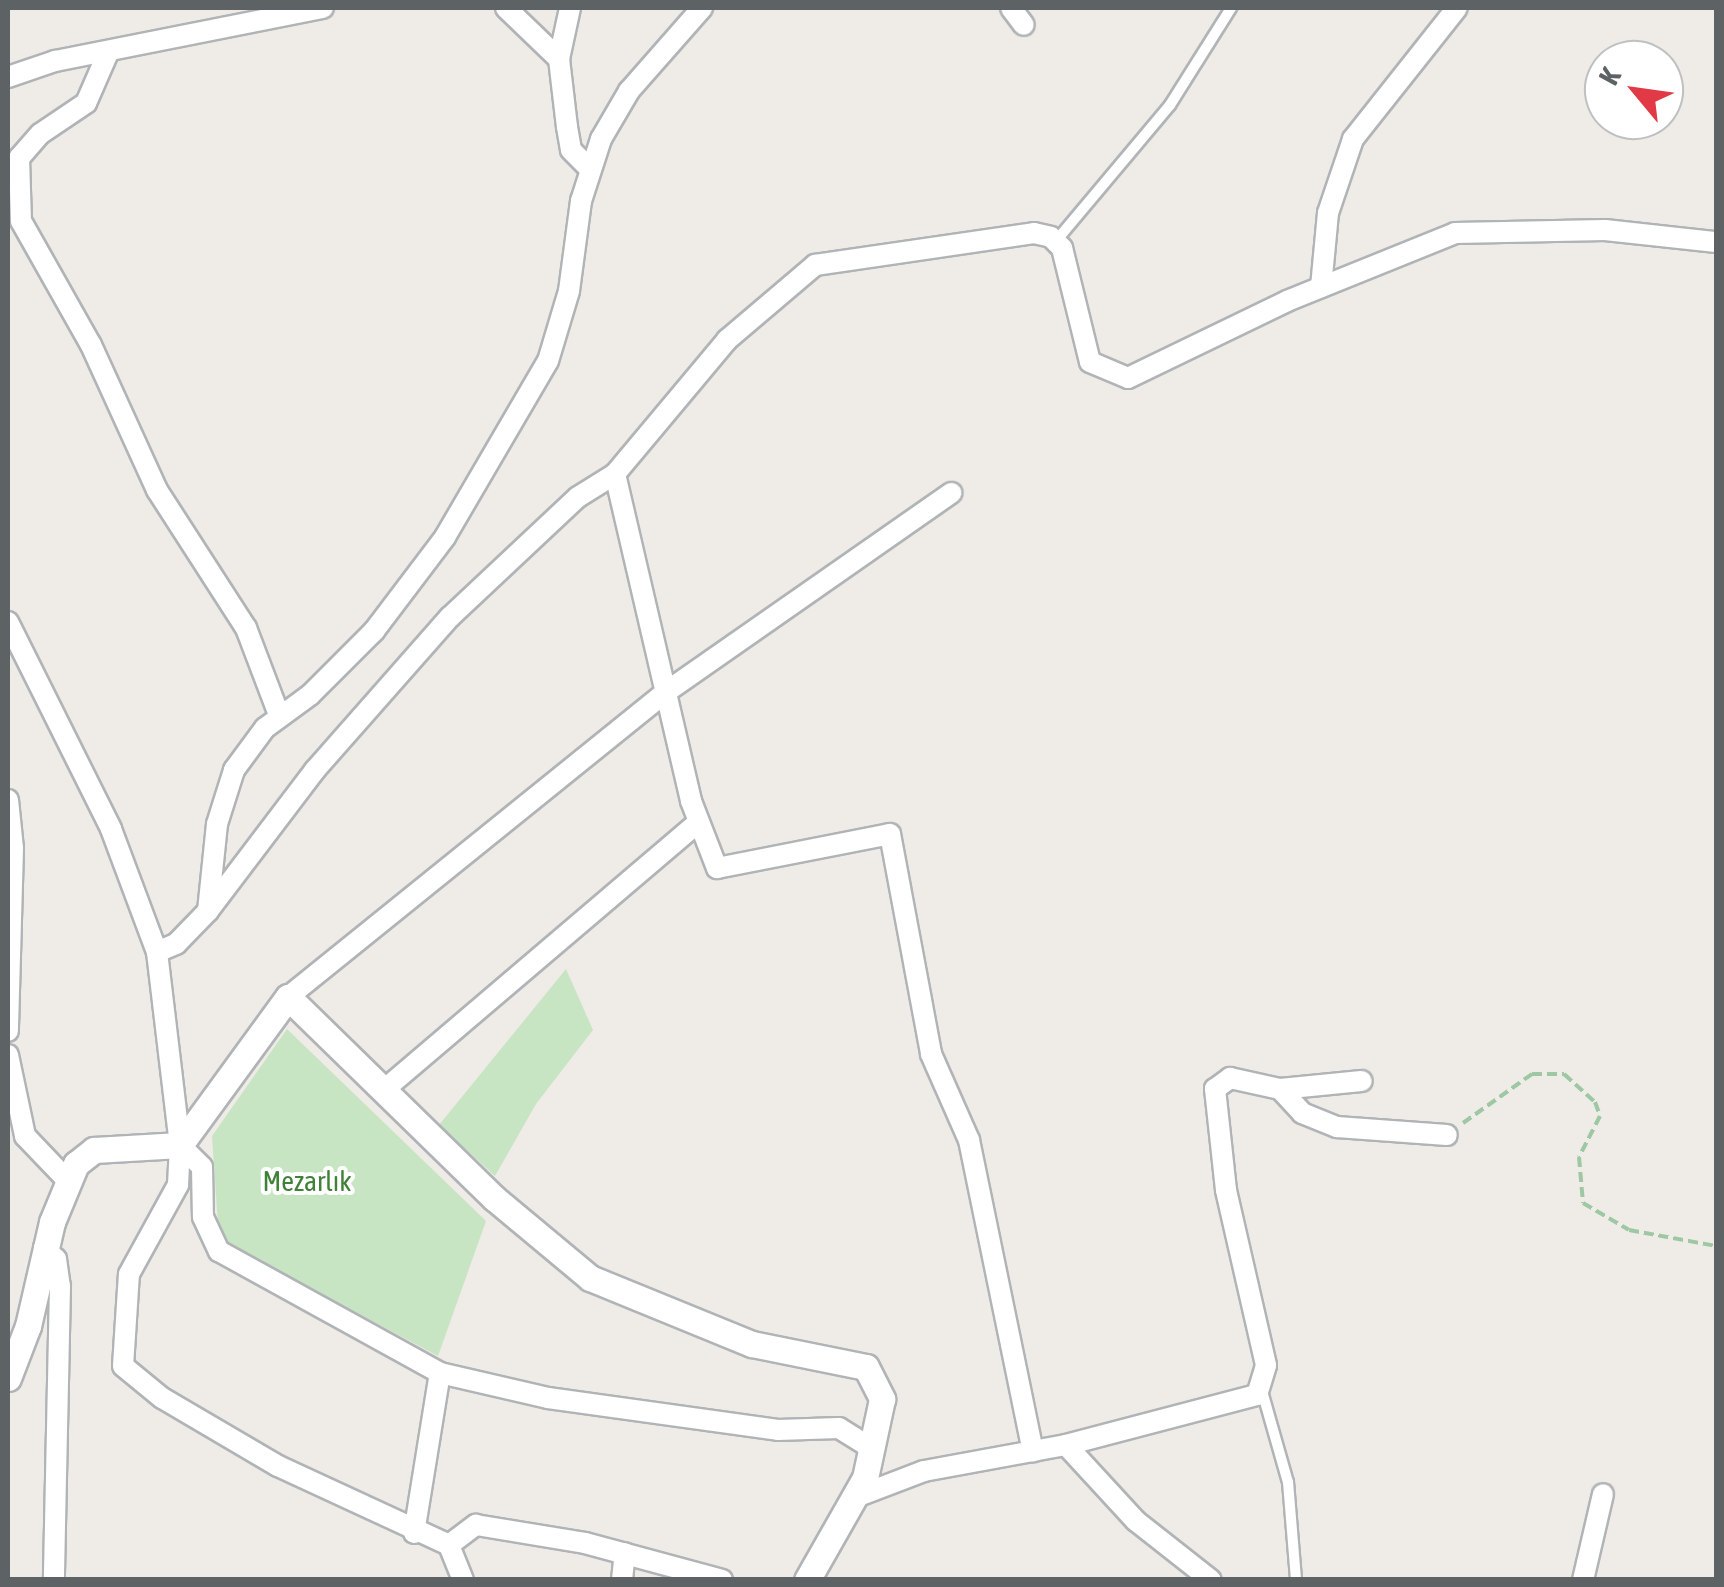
<!DOCTYPE html>
<html>
<head>
<meta charset="utf-8">
<style>
  body { margin:0 }
  #map { position:relative; width:1724px; height:1587px; overflow:hidden; background:#efebe6; font-family:"Asap Condensed",sans-serif }
  div>[style] { position:absolute }
  .green>* { inset:0; background:#c8e5c3 }
  .path>* { height:4px; margin-top:-2px; transform-origin:0; background:repeating-linear-gradient(90deg,#9ec8a4 0 10px,transparent 0 15px) }
  .roads { filter:drop-shadow(2px 0 #b1b4b7) drop-shadow(-2px 0 #b1b4b7) drop-shadow(0 2px #b1b4b7) drop-shadow(0 -2px #b1b4b7) }
  .service>* { height:10px; margin:-5px; padding:0 5px; transform-origin:5px; border-radius:5px; background:#fff }
  .minor>* { height:20px; margin:-10px; padding:0 10px; transform-origin:10px; border-radius:10px; background:#fff }
  .tertiary>* { height:25px; margin:-12.5px; padding:0 12.5px; transform-origin:12.5px; border-radius:12.5px; background:#fff }
  span { translate:-50% -50%; white-space:nowrap; text-align:center; line-height:1.15; -webkit-text-stroke:8px #fff; paint-order:stroke }
  .park-label { font-size:28px; color:#408138 }
  .frame { position:absolute; inset:0; border:10px solid #5d6265; pointer-events:none }
  .north { position:absolute; left:1584px; top:40px; width:100px; height:100px; box-sizing:border-box; background:#fff; border:2px solid #bec0c1; border-radius:50%; rotate:299deg; font-size:28px; font-weight:700; line-height:40px; text-align:center; color:#5d6265 }
  .north::after { content:''; display:block; margin:auto; width:35px; height:45px; background:#e13945; clip-path:polygon(50% 0,100% 100%,50% 72%,0 100%) }
</style>
</head>
<body>
<div id="map">
  <div class="green">
    <div style="clip-path:polygon(566px 969px,593px 1030px,536px 1104px,495px 1176px,439px 1125px)"></div>
    <div style="clip-path:polygon(287px 1029px,486px 1221px,438px 1356px,231px 1246px,218px 1225px,212px 1136px)"></div>
  </div>
  <div class="path">
    <div style="left:1463px;top:1123px;width:85px;rotate:-35.4deg"></div>
    <div style="left:1532px;top:1074px;width:32px"></div>
    <div style="left:1564px;top:1074px;width:42px;rotate:42.1deg"></div>
    <div style="left:1595px;top:1102px;width:15px;rotate:70deg"></div>
    <div style="left:1600px;top:1116px;width:46px;rotate:117.1deg"></div>
    <div style="left:1579px;top:1157px;width:46px;rotate:85deg"></div>
    <div style="left:1583px;top:1203px;width:53px;rotate:30.4deg"></div>
    <div style="left:1629px;top:1230px;width:88px;rotate:10.4deg"></div>
  </div>
  <div class="roads">
    <div class="service">
      <div style="left:1056px;top:241px;width:177px;rotate:-50deg"></div>
      <div style="left:1170px;top:105px;width:115px;rotate:-57.8deg"></div>
      <div style="left:1262px;top:1391px;width:95px;rotate:74.1deg"></div>
      <div style="left:1288px;top:1482px;width:98px;rotate:85.3deg"></div>
    </div>
    <div class="minor">
      <div style="left:506px;top:8px;width:74px;rotate:43.9deg"></div>
      <div style="left:570px;top:8px;width:52px;rotate:102.2deg"></div>
      <div style="left:559px;top:59px;width:68px;rotate:83.3deg"></div>
      <div style="left:567px;top:127px;width:23px;rotate:80deg"></div>
      <div style="left:571px;top:150px;width:27px;rotate:45deg"></div>
      <div style="left:1011px;top:8px;width:21px;rotate:53deg"></div>
      <div style="left:107px;top:55px;width:52px;rotate:113.6deg"></div>
      <div style="left:86px;top:103px;width:55px;rotate:146deg"></div>
      <div style="left:40px;top:134px;width:32px;rotate:131deg"></div>
      <div style="left:19px;top:158px;width:63px;rotate:88.2deg"></div>
      <div style="left:21px;top:221px;width:142px;rotate:60.6deg"></div>
      <div style="left:91px;top:345px;width:159px;rotate:65.5deg"></div>
      <div style="left:157px;top:490px;width:164px;rotate:57.2deg"></div>
      <div style="left:246px;top:628px;width:93px;rotate:69.2deg"></div>
      <div style="left:8px;top:77px;width:50px;rotate:-18.8deg"></div>
      <div style="left:55px;top:61px;width:273px;rotate:-11.2deg"></div>
      <div style="left:1321px;top:287px;width:74px;rotate:-84.6deg"></div>
      <div style="left:1328px;top:213px;width:78px;rotate:-71.3deg"></div>
      <div style="left:1353px;top:139px;width:167px;rotate:-51.6deg"></div>
      <div style="left:615px;top:474px;width:175px;rotate:-50.1deg"></div>
      <div style="left:727px;top:340px;width:116px;rotate:-40.4deg"></div>
      <div style="left:815px;top:265px;width:221px;rotate:-8.3deg"></div>
      <div style="left:1034px;top:233px;width:17px;rotate:13deg"></div>
      <div style="left:1051px;top:237px;width:16px;rotate:45deg"></div>
      <div style="left:1062px;top:248px;width:117px;rotate:76.2deg"></div>
      <div style="left:1090px;top:362px;width:41px;rotate:22.8deg"></div>
      <div style="left:1128px;top:378px;width:177px;rotate:-25.8deg"></div>
      <div style="left:1287px;top:301px;width:181px;rotate:-22deg"></div>
      <div style="left:1455px;top:233px;width:150px;rotate:-1.1deg"></div>
      <div style="left:1605px;top:230px;width:112px;rotate:6.2deg"></div>
      <div style="left:8px;top:622px;width:231px;rotate:63.5deg"></div>
      <div style="left:111px;top:829px;width:131px;rotate:69.5deg"></div>
      <div style="left:8px;top:800px;width:48px;rotate:84.1deg"></div>
      <div style="left:13px;top:848px;width:183px;rotate:91.6deg"></div>
      <div style="left:208px;top:911px;width:87px;rotate:-84.1deg"></div>
      <div style="left:217px;top:824px;width:57px;rotate:-72.5deg"></div>
      <div style="left:234px;top:770px;width:52px;rotate:-53.6deg"></div>
      <div style="left:265px;top:728px;width:56px;rotate:-36.3deg"></div>
      <div style="left:310px;top:695px;width:91px;rotate:-45deg"></div>
      <div style="left:374px;top:631px;width:118px;rotate:-52.9deg"></div>
      <div style="left:445px;top:537px;width:204px;rotate:-59.7deg"></div>
      <div style="left:548px;top:361px;width:73px;rotate:-73.3deg"></div>
      <div style="left:569px;top:291px;width:91px;rotate:-82.4deg"></div>
      <div style="left:581px;top:201px;width:65px;rotate:-72.1deg"></div>
      <div style="left:601px;top:139px;width:56px;rotate:-59.7deg"></div>
      <div style="left:629px;top:91px;width:111px;rotate:-48.7deg"></div>
      <div style="left:288px;top:997px;width:486px;rotate:-38.9deg"></div>
      <div style="left:666px;top:692px;width:348px;rotate:-34.9deg"></div>
      <div style="left:8px;top:1055px;width:83px;rotate:78.1deg"></div>
      <div style="left:25px;top:1136px;width:62px;rotate:46.3deg"></div>
      <div style="left:385px;top:1089px;width:412px;rotate:-40.4deg"></div>
      <div style="left:1280px;top:1089px;width:33px;rotate:47deg"></div>
      <div style="left:1302px;top:1113px;width:38px;rotate:22deg"></div>
      <div style="left:1337px;top:1127px;width:110px;rotate:4.2deg"></div>
      <div style="left:180px;top:1145px;width:194px;rotate:-96.8deg"></div>
      <div style="left:157px;top:952px;width:21px;rotate:-23deg"></div>
      <div style="left:176px;top:944px;width:46px;rotate:-45.9deg"></div>
      <div style="left:208px;top:911px;width:177px;rotate:-52.8deg"></div>
      <div style="left:315px;top:770px;width:204px;rotate:-48.6deg"></div>
      <div style="left:450px;top:617px;width:175px;rotate:-43.2deg"></div>
      <div style="left:578px;top:497px;width:44px;rotate:-31.9deg"></div>
      <div style="left:615px;top:474px;width:336px;rotate:76.9deg"></div>
      <div style="left:691px;top:801px;width:72px;rotate:68.8deg"></div>
      <div style="left:717px;top:868px;width:176px;rotate:-11.1deg"></div>
      <div style="left:890px;top:834px;width:224px;rotate:79.4deg"></div>
      <div style="left:931px;top:1054px;width:94px;rotate:66.2deg"></div>
      <div style="left:969px;top:1140px;width:318px;rotate:78.4deg"></div>
      <div style="left:44px;top:1248px;width:16px;rotate:43deg"></div>
      <div style="left:56px;top:1259px;width:27px;rotate:82deg"></div>
      <div style="left:60px;top:1286px;width:294px;rotate:91.2deg"></div>
      <div style="left:1066px;top:1445px;width:103px;rotate:47.4deg"></div>
      <div style="left:1136px;top:1521px;width:95px;rotate:38.2deg"></div>
      <div style="left:856px;top:1497px;width:73px;rotate:-20.9deg"></div>
      <div style="left:924px;top:1471px;width:144px;rotate:-10.4deg"></div>
      <div style="left:1066px;top:1445px;width:197px;rotate:-14.7deg"></div>
      <div style="left:1257px;top:1395px;width:31px;rotate:-73deg"></div>
      <div style="left:1266px;top:1365px;width:180px;rotate:-102.9deg"></div>
      <div style="left:1226px;top:1190px;width:102px;rotate:-96.2deg"></div>
      <div style="left:1215px;top:1089px;width:19px;rotate:-36deg"></div>
      <div style="left:1230px;top:1078px;width:51px;rotate:12.4deg"></div>
      <div style="left:1280px;top:1089px;width:82px;rotate:-5.6deg"></div>
      <div style="left:414px;top:1533px;width:162px;rotate:-80.8deg"></div>
      <div style="left:449px;top:1545px;width:34px;rotate:-37deg"></div>
      <div style="left:476px;top:1525px;width:110px;rotate:9.4deg"></div>
      <div style="left:585px;top:1543px;width:142px;rotate:15.1deg"></div>
      <div style="left:463px;top:1580px;width:38px;rotate:-112deg"></div>
      <div style="left:449px;top:1545px;width:188px;rotate:-155.2deg"></div>
      <div style="left:278px;top:1466px;width:134px;rotate:-149.6deg"></div>
      <div style="left:162px;top:1398px;width:50px;rotate:-140.6deg"></div>
      <div style="left:123px;top:1366px;width:92px;rotate:-86.3deg"></div>
      <div style="left:129px;top:1274px;width:102px;rotate:-61.2deg"></div>
      <div style="left:178px;top:1185px;width:40px;rotate:-87.1deg"></div>
      <div style="left:180px;top:1145px;width:31px;rotate:45deg"></div>
      <div style="left:202px;top:1167px;width:50px;rotate:88.9deg"></div>
      <div style="left:203px;top:1217px;width:38px;rotate:65deg"></div>
      <div style="left:219px;top:1251px;width:252px;rotate:28.9deg"></div>
      <div style="left:440px;top:1373px;width:111px;rotate:13deg"></div>
      <div style="left:548px;top:1398px;width:232px;rotate:7.9deg"></div>
      <div style="left:778px;top:1430px;width:61px;rotate:-1.9deg"></div>
      <div style="left:839px;top:1428px;width:38px;rotate:32deg"></div>
      <div style="left:622px;top:1580px;width:27px;rotate:-84deg"></div>
      <div style="left:1583px;top:1580px;width:88px;rotate:-76.9deg"></div>
    </div>
    <div class="tertiary">
      <div style="left:8px;top:1378px;width:56px;rotate:-69deg"></div>
      <div style="left:28px;top:1326px;width:107px;rotate:-77deg"></div>
      <div style="left:52px;top:1222px;width:63px;rotate:-67.5deg"></div>
      <div style="left:76px;top:1164px;width:23px;rotate:-38deg"></div>
      <div style="left:94px;top:1150px;width:86px;rotate:-3.3deg"></div>
      <div style="left:180px;top:1145px;width:183px;rotate:-53.9deg"></div>
      <div style="left:288px;top:997px;width:288px;rotate:44.3deg"></div>
      <div style="left:494px;top:1198px;width:125px;rotate:39.8deg"></div>
      <div style="left:590px;top:1278px;width:175px;rotate:22.2deg"></div>
      <div style="left:752px;top:1344px;width:116px;rotate:11.4deg"></div>
      <div style="left:866px;top:1367px;width:36px;rotate:63deg"></div>
      <div style="left:882px;top:1399px;width:81px;rotate:102.1deg"></div>
      <div style="left:865px;top:1478px;width:117px;rotate:119.6deg"></div>
    </div>
  </div>
  <div class="park-label">
    <span style="left:307px;top:1181px">Mezarlık</span>
  </div>
  <div class="frame"></div>
  <div class="north">K</div>
</div>
</body>
</html>
